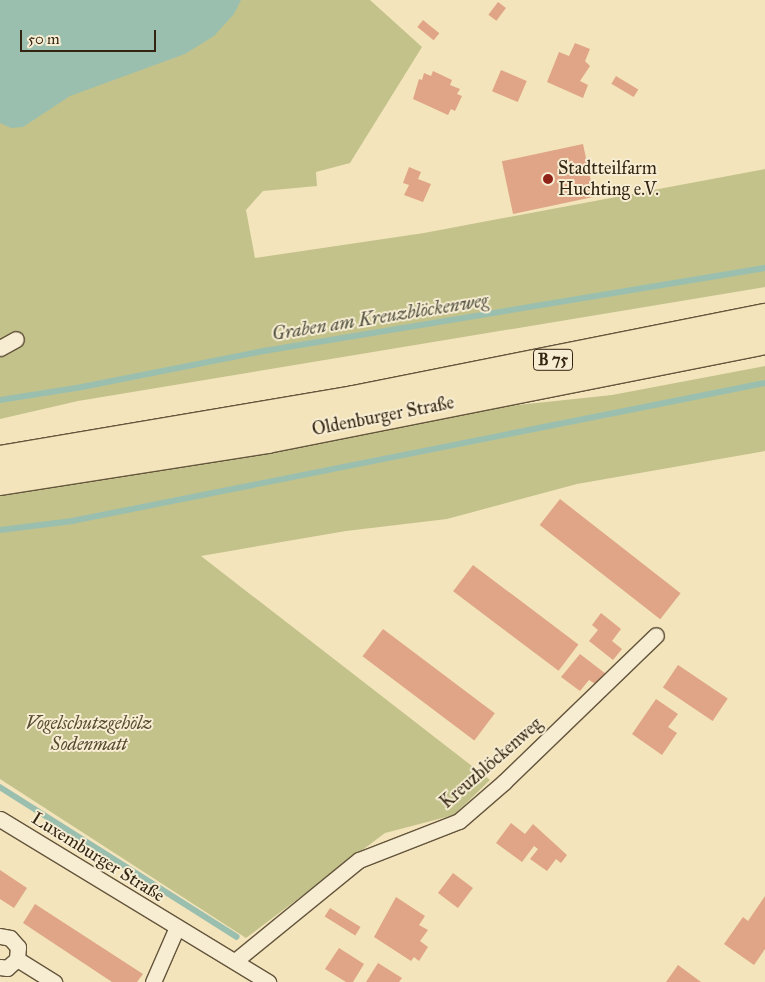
<!DOCTYPE html>
<html>
<head>
<meta charset="utf-8">
<style>
  body { margin:0 }
  #map { position:relative; width:765px; height:982px; overflow:hidden; background:#f3e4bb; font-family:"IM FELL Great Primer",serif }
  div>[style] { position:absolute }
  .green>* { inset:0; background:#c3c28b }
  .water>* { inset:0; background:#9bbfaf }
  .stream>* { height:5.5px; margin:-2.75px; padding:0 2.75px; transform-origin:2.75px; border-radius:2.75px; background:#9bbfaf }
  .building>* { inset:0; background:#dfa586; transform-origin:0 0 }
  .roads { filter:drop-shadow(1px 0 #64553c) drop-shadow(-1px 0 #64553c) drop-shadow(0 1px #64553c) drop-shadow(0 -1px #64553c) }
  .street>* { height:15px; margin:-7.5px; padding:0 7.5px; transform-origin:7.5px; border-radius:7.5px; background:#f7edd3 }
  .highway>* { height:28px; margin:-14px; padding:0 14px; transform-origin:14px; border-radius:14px; background:#f3e4bb }
  .dots>* { width:14px; height:14px; translate:-50% -50%; box-sizing:border-box; border:2px solid #f7edd3; border-radius:50% }
  span { translate:-50% -50%; white-space:nowrap; text-align:center; line-height:1.15; -webkit-text-stroke:4px #f7edd3; paint-order:stroke }
  .shield-label span { padding:1px 4px; background:#f7edd3; border:1px solid; border-radius:4px; -webkit-text-stroke-width:0 }
  .shield-label { font-size:16px; color:#342512; font-weight:700 }
  .poi-label { font-size:18px; color:#342512 }
  .left { translate:0 -50%; text-align:left }
  .street-label { font-size:18px; color:#342512 }
  .park-label { font-size:18px; color:#584c30; font-style:italic }
  .water-label { font-size:19px; color:#535341; font-style:italic }
  .scale { position:absolute; left:20px; top:30px; width:136px; height:22px; box-sizing:border-box; border:2px solid #342512; border-top:0; padding-left:6px; font-size:15px; line-height:18px; white-space:nowrap; color:#342512; -webkit-text-stroke:4px #f7edd3; paint-order:stroke }
</style>
</head>
<body>
<div id="map">
  <div class="green">
    <div style="clip-path:polygon(0 0,370px 0,422px 47px,350px 163px,316px 172px,317px 186px,263px 191px,246px 210px,255px 258px,424px 233px,765px 169px,765px 287px,78px 401px,0 419px)"></div>
    <div style="clip-path:polygon(765px 366px,765px 451px,577px 484px,447px 519px,346px 531px,201px 556px,490px 780px,454px 815px,385px 833px,246px 938px,0 779px,0 494px,490px 408px,612px 395px)"></div>
  </div>
  <div class="water">
    <div style="clip-path:polygon(0 0,241px 0,234px 14px,214px 36px,185px 54px,70px 96px,23px 127px,11px 128px,0 123px)"></div>
  </div>
  <div class="stream">
    <div style="left:0;top:400px;width:83px;rotate:-9deg"></div>
    <div style="left:82px;top:387px;width:186px;rotate:-11.2deg"></div>
    <div style="left:264px;top:351px;width:508px;rotate:-9.41deg"></div>
    <div style="left:0;top:530px;width:73px;rotate:-7.1deg"></div>
    <div style="left:72px;top:521px;width:707px;rotate:-11.26deg"></div>
    <div style="left:0;top:787px;width:280px;rotate:32.3deg"></div>
  </div>
  <div class="building">
    <div style="left:498px;top:2px;width:10px;height:16px;rotate:37deg"></div>
    <div style="left:423px;top:20px;width:21px;height:9px;rotate:39deg"></div>
    <div style="clip-path:polygon(575px 43px,590px 49px,585px 61px,590px 66px,580px 81px,588px 85px,583px 98px,547px 82px,559px 52px,569px 56px)"></div>
    <div style="left:501px;top:70px;width:28px;height:23px;rotate:23deg"></div>
    <div style="clip-path:polygon(433px 71px,452px 80px,450px 85px,460px 89px,457px 94px,462px 96px,455px 111px,451px 109px,448px 115px,413px 99px,419px 79px,422px 80px,424px 73px,431px 76px)"></div>
    <div style="left:616px;top:76px;width:26px;height:9px;rotate:31deg"></div>
    <div style="left:583px;top:144px;width:54px;height:83px;rotate:78deg"></div>
    <div style="clip-path:polygon(409px 167px,421px 172px,418px 179px,431px 184px,423px 202px,404px 195px,409px 185px,403px 183px)"></div>
    <div style="left:560px;top:499px;width:153px;height:33px;rotate:38deg"></div>
    <div style="left:473px;top:565px;width:132px;height:33px;rotate:37deg"></div>
    <div style="clip-path:polygon(601px 613px,621px 629px,612px 641px,622px 649px,613px 660px,589px 641px,598px 630px,592px 625px)"></div>
    <div style="left:383px;top:629px;width:140px;height:34px;rotate:37deg"></div>
    <div style="clip-path:polygon(580px 654px,606px 674px,597px 685px,589px 680px,580px 691px,561px 677px)"></div>
    <div style="left:678px;top:665px;width:60px;height:27px;rotate:34deg"></div>
    <div style="clip-path:polygon(656px 699px,678px 714px,668px 727px,677px 733px,662px 755px,632px 734px)"></div>
    <div style="clip-path:polygon(511px 823px,525px 834px,533px 824px,567px 855px,561px 863px,556px 859px,547px 871px,530px 859px,538px 849px,534px 846px,522px 862px,496px 843px)"></div>
    <div style="clip-path:polygon(0 870px,27px 888px,14px 908px,0 899px)"></div>
    <div style="left:453px;top:873px;width:25px;height:25px;rotate:37deg"></div>
    <div style="clip-path:polygon(765px 896px,765px 949px,754px 965px,724px 944px,743px 917px,748px 921px)"></div>
    <div style="clip-path:polygon(396px 897px,425px 916px,419px 925px,428px 930px,420px 941px,428px 947px,419px 961px,414px 957px,411px 961px,374px 937px)"></div>
    <div style="clip-path:polygon(35px 904px,143px 974px,137px 982px,112px 982px,23px 923px)"></div>
    <div style="left:330px;top:908px;width:36px;height:10px;rotate:32deg"></div>
    <div style="clip-path:polygon(339px 948px,364px 964px,353px 982px,346px 982px,325px 969px)"></div>
    <div style="clip-path:polygon(378px 963px,402px 978px,399px 982px,366px 982px)"></div>
    <div style="clip-path:polygon(678px 965px,701px 982px,666px 982px)"></div>
  </div>
  <div class="roads">
    <div class="street">
      <div style="left:0;top:348px;width:18px;rotate:-29deg"></div>
      <div style="left:0;top:819px;width:314px;rotate:31.3deg"></div>
      <div style="left:0;top:936px;width:10px;rotate:11deg"></div>
      <div style="left:10px;top:938px;width:12px;rotate:48deg"></div>
      <div style="left:18px;top:947px;width:12px;rotate:95deg"></div>
      <div style="left:17px;top:959px;width:13px;rotate:138deg"></div>
      <div style="left:7px;top:968px;width:7px;rotate:-172deg"></div>
      <div style="left:17px;top:959px;width:44px;rotate:31.9deg"></div>
      <div style="left:235px;top:961px;width:160px;rotate:-39.2deg"></div>
      <div style="left:359px;top:860px;width:107px;rotate:-21.3deg"></div>
      <div style="left:459px;top:821px;width:60px;rotate:-40.9deg"></div>
      <div style="left:504px;top:782px;width:211px;rotate:-44deg"></div>
      <div style="left:153px;top:982px;width:60px;rotate:-66.4deg"></div>
    </div>
    <div class="highway">
      <div style="left:0;top:460px;width:359px;rotate:-9.6deg"></div>
      <div style="left:354px;top:400px;width:419px;rotate:-11.3deg"></div>
      <div style="left:0;top:481px;width:270px;rotate:-8.9deg"></div>
      <div style="left:267px;top:439px;width:508px;rotate:-11.24deg"></div>
    </div>
  </div>
  <div class="dots">
    <div style="left:548px;top:179px;background:#8f2418"></div>
  </div>
  <div class="shield-label">
    <span style="left:553px;top:360px">B 75</span>
  </div>
  <div class="poi-label">
    <span class="left" style="left:558px;top:179px">Stadtteilfarm<br>Huchting e.V.</span>
  </div>
  <div class="street-label">
    <span style="left:383px;top:416px;rotate:-11deg">Oldenburger Straße</span>
    <span style="left:491px;top:763px;rotate:-41deg">Kreuzblöckenweg</span>
    <span style="left:98px;top:857px;rotate:32deg">Luxemburger Straße</span>
  </div>
  <div class="park-label">
    <span style="left:89px;top:734px">Vogelschutzgehölz<br>Sodenmatt</span>
  </div>
  <div class="water-label">
    <span style="left:380px;top:317px;rotate:-9deg">Graben am Kreuzblöckenweg</span>
  </div>
  <div class="scale">50 m</div>
</div>
</body>
</html>
